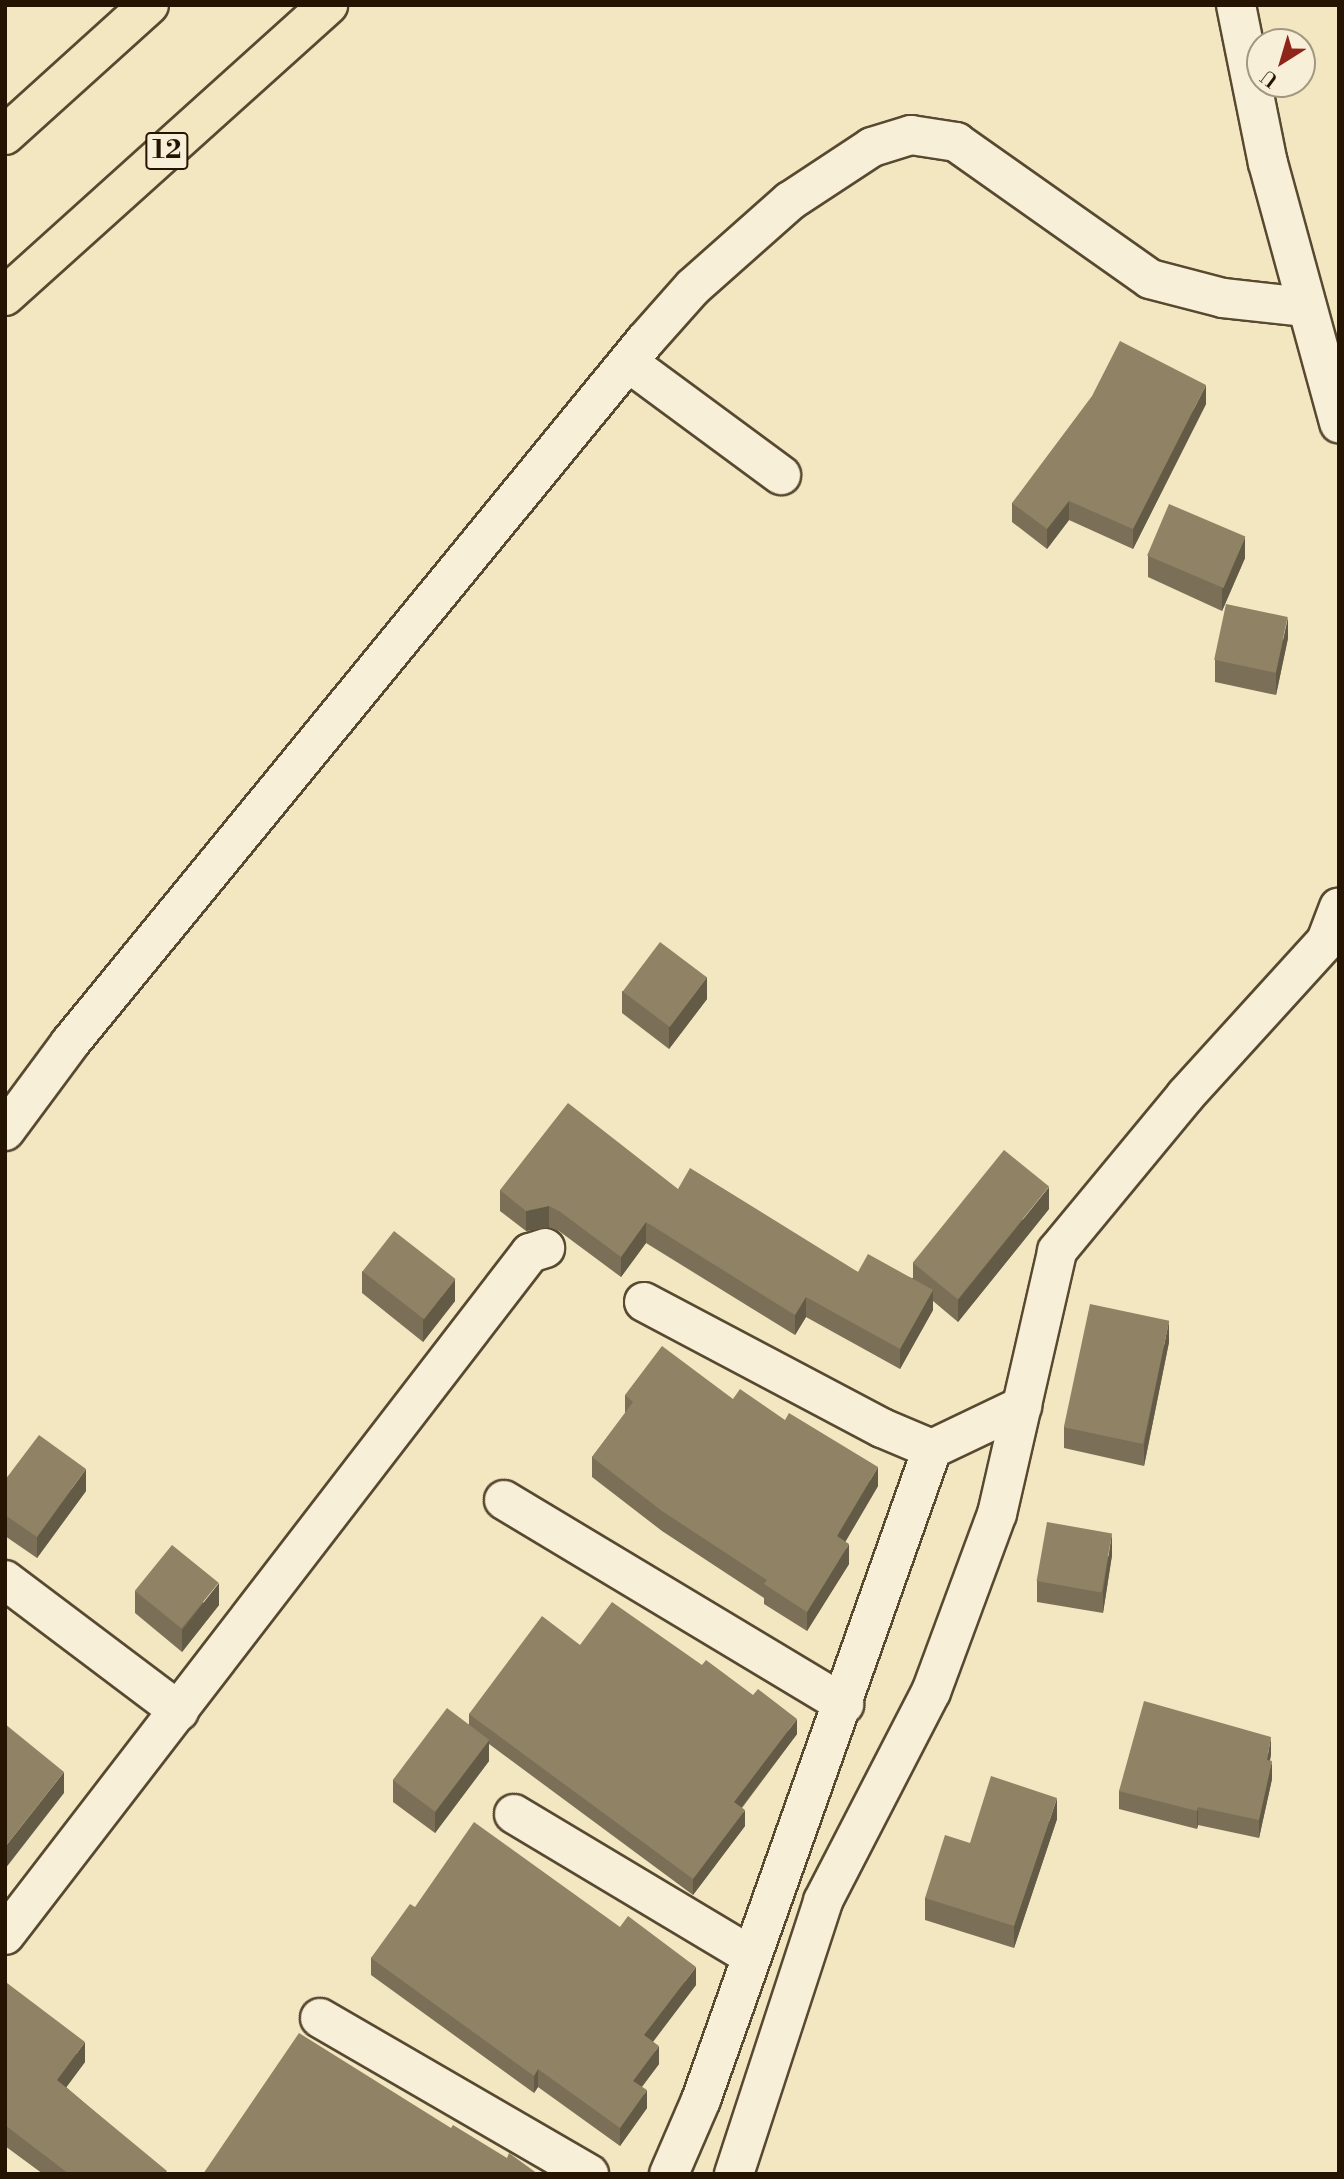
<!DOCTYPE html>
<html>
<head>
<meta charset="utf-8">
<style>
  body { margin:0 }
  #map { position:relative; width:1344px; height:2179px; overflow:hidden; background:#f2e7c1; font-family:"Libre Bodoni",serif }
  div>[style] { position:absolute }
  .roads { filter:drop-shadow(2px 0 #584931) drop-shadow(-2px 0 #584931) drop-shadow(0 2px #584931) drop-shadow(0 -2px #584931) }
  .minor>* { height:38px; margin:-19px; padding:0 19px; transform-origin:19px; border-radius:19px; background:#f7efd7 }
  .highway>* { height:38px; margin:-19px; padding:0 19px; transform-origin:19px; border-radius:19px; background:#f2e7c1 }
  .wall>* { inset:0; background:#7b7057 }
  .shaded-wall>* { inset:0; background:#645b47 }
  .building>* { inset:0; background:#8f8265; transform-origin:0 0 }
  span { translate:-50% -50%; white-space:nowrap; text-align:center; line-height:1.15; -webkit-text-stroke:5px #f7efd7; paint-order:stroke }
  .shield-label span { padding:2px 5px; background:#f7efd7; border:2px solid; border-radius:5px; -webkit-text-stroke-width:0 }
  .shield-label { font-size:26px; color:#241401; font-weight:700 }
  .frame { position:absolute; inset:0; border:7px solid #241401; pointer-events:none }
  .north { position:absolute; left:1246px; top:28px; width:70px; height:70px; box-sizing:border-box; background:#f7efd7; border:2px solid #a39781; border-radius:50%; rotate:217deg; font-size:19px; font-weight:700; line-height:28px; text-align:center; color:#241401 }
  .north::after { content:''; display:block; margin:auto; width:24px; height:32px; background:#8f2418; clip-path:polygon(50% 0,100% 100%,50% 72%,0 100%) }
</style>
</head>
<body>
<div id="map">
  <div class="roads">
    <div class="minor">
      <div style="left:1236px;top:5px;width:161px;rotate:78.6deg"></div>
      <div style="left:1268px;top:163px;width:270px;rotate:74.7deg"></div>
      <div style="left:629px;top:363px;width:189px;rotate:36.4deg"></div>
      <div style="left:5px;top:1131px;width:109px;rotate:-53.5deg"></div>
      <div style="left:70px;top:1043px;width:907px;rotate:-50.68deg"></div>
      <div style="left:645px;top:341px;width:72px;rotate:-48.4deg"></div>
      <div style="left:693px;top:287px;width:130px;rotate:-41.6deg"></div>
      <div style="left:790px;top:201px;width:98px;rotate:-33.4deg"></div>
      <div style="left:872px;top:147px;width:41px;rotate:-17.1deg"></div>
      <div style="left:911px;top:135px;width:46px;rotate:8.8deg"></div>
      <div style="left:956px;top:142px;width:237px;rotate:35.2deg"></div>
      <div style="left:1150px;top:279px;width:75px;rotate:14.6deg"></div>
      <div style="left:1223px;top:298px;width:81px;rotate:6.3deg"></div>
      <div style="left:644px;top:1302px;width:269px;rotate:27.9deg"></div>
      <div style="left:882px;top:1428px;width:54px;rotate:22.8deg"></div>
      <div style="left:932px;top:1449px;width:691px;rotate:109.54deg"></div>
      <div style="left:701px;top:2100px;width:81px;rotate:113.4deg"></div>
      <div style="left:932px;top:1449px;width:100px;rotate:-25.5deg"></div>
      <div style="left:504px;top:1500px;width:397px;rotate:31deg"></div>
      <div style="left:5px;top:1580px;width:218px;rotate:37deg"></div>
      <div style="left:514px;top:1814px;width:275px;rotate:30.9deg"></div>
      <div style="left:5px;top:1935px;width:861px;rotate:-52.41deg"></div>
      <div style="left:530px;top:1253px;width:16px;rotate:-18deg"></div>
      <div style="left:320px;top:2018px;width:311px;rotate:30.1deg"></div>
      <div style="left:734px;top:2174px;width:287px;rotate:-71.9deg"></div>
      <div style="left:823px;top:1901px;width:235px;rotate:-62.7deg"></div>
      <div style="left:931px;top:1692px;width:190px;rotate:-69.7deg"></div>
      <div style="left:997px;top:1514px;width:270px;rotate:-77.1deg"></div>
      <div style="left:1057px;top:1251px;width:201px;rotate:-50.4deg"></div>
      <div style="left:1185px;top:1096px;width:210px;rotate:-47.7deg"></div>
      <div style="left:1326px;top:941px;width:36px;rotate:-69deg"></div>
    </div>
    <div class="highway">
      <div style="left:5px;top:135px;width:194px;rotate:-42.1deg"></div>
      <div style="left:5px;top:296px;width:435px;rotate:-42deg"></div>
    </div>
  </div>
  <div class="wall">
    <div style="clip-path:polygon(1206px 404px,1133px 549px,1069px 520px,1047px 549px,1012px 522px,1012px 503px)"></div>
    <div style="clip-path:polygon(1148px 556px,1245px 558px,1222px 611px,1148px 577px)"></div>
    <div style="clip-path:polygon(1288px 638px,1276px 695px,1215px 682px,1215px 660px)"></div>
    <div style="clip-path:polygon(622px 991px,707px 999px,669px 1049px,622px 1013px)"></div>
    <div style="clip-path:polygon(678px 1189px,858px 1272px,913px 1278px,913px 1263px,1049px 1209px,958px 1322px,933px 1301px,933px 1310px,900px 1369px,806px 1317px,795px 1335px,646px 1243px,621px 1277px,559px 1231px,549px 1227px,526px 1231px,500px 1211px,500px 1190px)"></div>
    <div style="clip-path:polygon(362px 1271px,455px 1301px,423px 1342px,362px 1293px)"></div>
    <div style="clip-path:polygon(1169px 1342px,1144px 1466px,1064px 1448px,1064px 1427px)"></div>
    <div style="clip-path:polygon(625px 1395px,733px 1399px,878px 1486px,845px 1542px,849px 1564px,807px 1631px,764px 1604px,764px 1598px,662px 1531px,592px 1477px,592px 1457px,625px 1414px)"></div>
    <div style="clip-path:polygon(5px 1480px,86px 1491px,37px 1558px,5px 1536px)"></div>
    <div style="clip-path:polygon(1112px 1555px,1103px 1613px,1037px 1602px,1037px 1581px)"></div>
    <div style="clip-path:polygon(135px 1591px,219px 1605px,182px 1652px,135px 1613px)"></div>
    <div style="clip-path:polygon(580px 1645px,797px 1734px,742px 1808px,745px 1826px,693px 1895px,489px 1744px,489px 1761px,435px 1833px,393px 1802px,393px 1780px,469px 1724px,469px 1714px)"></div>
    <div style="clip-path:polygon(1271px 1754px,1270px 1760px,1272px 1779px,1259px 1838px,1198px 1825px,1197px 1829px,1119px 1809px,1119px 1791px)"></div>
    <div style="clip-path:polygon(1057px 1819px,1014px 1948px,925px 1920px,925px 1898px,970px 1843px)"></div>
    <div style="clip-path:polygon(415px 1907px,696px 1985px,653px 2042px,659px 2064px,642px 2087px,647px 2108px,620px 2146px,538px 2087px,534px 2093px,371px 1975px,371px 1958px)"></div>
    <div style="clip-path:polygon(5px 1986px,85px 2062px,66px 2087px,167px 2174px,43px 2174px,5px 2146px)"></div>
  </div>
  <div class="shaded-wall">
    <div style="clip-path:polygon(1206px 385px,1206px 404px,1133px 549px,1133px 529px)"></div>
    <div style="clip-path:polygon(1069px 501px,1069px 520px,1047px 549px,1047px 529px)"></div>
    <div style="clip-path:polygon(1245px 537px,1245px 558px,1222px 611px,1222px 589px)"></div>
    <div style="clip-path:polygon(1288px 617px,1288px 638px,1276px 695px,1276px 673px)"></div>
    <div style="clip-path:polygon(707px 977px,707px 999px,669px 1049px,669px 1027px)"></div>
    <div style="clip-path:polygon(1049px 1187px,1049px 1209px,958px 1322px,958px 1300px)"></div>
    <div style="clip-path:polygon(549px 1206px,549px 1227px,526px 1231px,526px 1211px)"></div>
    <div style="clip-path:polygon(646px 1222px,646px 1243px,621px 1277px,621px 1257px)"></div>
    <div style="clip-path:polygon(455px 1279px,455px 1301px,423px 1342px,423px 1320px)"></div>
    <div style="clip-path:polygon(933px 1290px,933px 1310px,900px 1369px,900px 1349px)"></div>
    <div style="clip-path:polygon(806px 1297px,806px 1317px,795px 1335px,795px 1315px)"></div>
    <div style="clip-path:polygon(1169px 1321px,1169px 1342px,1144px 1466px,1144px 1444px)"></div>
    <div style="clip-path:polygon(878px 1467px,878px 1486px,837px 1556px,837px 1536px)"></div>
    <div style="clip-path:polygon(86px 1469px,86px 1491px,37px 1558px,37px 1537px)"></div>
    <div style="clip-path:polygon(1112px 1533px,1112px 1555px,1103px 1613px,1103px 1592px)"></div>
    <div style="clip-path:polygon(849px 1544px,849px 1564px,807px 1631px,807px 1612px)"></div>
    <div style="clip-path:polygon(219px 1583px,219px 1605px,182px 1652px,182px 1630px)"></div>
    <div style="clip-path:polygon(797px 1719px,797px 1734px,734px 1817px,734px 1802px)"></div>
    <div style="clip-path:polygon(1271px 1737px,1271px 1754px,1267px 1778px,1267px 1760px)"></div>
    <div style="clip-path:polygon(489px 1740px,489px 1761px,435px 1833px,435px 1812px)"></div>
    <div style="clip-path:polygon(1272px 1761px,1272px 1779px,1259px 1838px,1259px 1820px)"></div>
    <div style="clip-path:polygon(64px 1772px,64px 1793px,5px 1869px,5px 1847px)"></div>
    <div style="clip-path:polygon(1057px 1798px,1057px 1819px,1014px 1948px,1014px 1926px)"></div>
    <div style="clip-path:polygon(1198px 1807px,1198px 1825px,1197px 1829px,1197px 1811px)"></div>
    <div style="clip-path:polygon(745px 1810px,745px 1826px,693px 1895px,693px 1879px)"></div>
    <div style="clip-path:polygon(696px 1967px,696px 1985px,644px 2053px,644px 2035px)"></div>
    <div style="clip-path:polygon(85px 2042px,85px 2062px,57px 2100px,57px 2080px)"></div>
    <div style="clip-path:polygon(659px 2046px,659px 2064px,633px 2098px,633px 2081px)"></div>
    <div style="clip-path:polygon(538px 2069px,538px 2087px,534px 2093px,534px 2076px)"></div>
    <div style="clip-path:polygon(647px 2090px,647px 2108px,620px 2146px,620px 2128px)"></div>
  </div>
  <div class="building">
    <div style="clip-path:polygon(1120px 341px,1206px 385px,1133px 529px,1069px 501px,1047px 529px,1012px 503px,1092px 396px)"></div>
    <div style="left:1169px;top:504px;width:83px;height:56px;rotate:23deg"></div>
    <div style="left:1226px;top:604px;width:63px;height:57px;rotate:12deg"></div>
    <div style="left:660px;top:942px;width:59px;height:62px;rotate:37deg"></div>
    <div style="clip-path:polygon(568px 1103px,678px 1189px,690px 1168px,858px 1272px,868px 1254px,933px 1290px,900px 1349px,806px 1297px,795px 1315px,646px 1222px,621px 1257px,559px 1211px,549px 1206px,526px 1211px,500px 1190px)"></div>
    <div style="left:1004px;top:1150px;width:58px;height:145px;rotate:39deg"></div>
    <div style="left:394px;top:1231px;width:78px;height:51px;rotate:38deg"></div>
    <div style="left:1090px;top:1304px;width:81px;height:126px;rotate:12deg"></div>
    <div style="clip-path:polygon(662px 1346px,733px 1399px,740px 1389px,785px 1420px,789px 1413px,878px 1467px,837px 1536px,849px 1544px,807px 1612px,764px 1584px,767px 1580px,662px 1511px,592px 1457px,633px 1402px,625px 1395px)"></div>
    <div style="clip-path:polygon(39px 1435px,86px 1469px,37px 1537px,5px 1515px,5px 1480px)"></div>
    <div style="left:1047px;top:1522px;width:66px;height:60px;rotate:10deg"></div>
    <div style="left:172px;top:1545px;width:60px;height:59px;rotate:39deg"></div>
    <div style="clip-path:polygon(612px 1602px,702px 1665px,706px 1660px,753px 1695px,758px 1689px,797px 1719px,734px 1802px,745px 1810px,693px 1879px,469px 1714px,542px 1616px,580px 1645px)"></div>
    <div style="clip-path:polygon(1144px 1701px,1271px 1737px,1267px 1760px,1272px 1761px,1259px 1820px,1198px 1807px,1197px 1811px,1119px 1791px)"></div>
    <div style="left:447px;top:1708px;width:53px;height:90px;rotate:37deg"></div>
    <div style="clip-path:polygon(5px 1724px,64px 1772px,5px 1847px)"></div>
    <div style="clip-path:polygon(991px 1776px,1057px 1798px,1014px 1926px,925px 1898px,945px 1835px,970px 1843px)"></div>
    <div style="clip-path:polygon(474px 1822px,620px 1927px,628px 1916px,696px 1967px,644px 2035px,659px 2046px,633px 2081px,647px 2090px,620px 2128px,538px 2069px,534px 2076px,371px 1958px,410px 1904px,415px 1907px)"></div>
    <div style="clip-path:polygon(7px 1983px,85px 2042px,57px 2080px,167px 2171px,165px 2174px,69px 2174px,5px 2125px,5px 1986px)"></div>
    <div style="clip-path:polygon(299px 2033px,451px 2128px,453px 2125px,507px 2158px,509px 2153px,538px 2174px,203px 2174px)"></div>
  </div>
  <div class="shield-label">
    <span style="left:167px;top:151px">12</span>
  </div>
  <div class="frame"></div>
  <div class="north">U</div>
</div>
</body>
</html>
